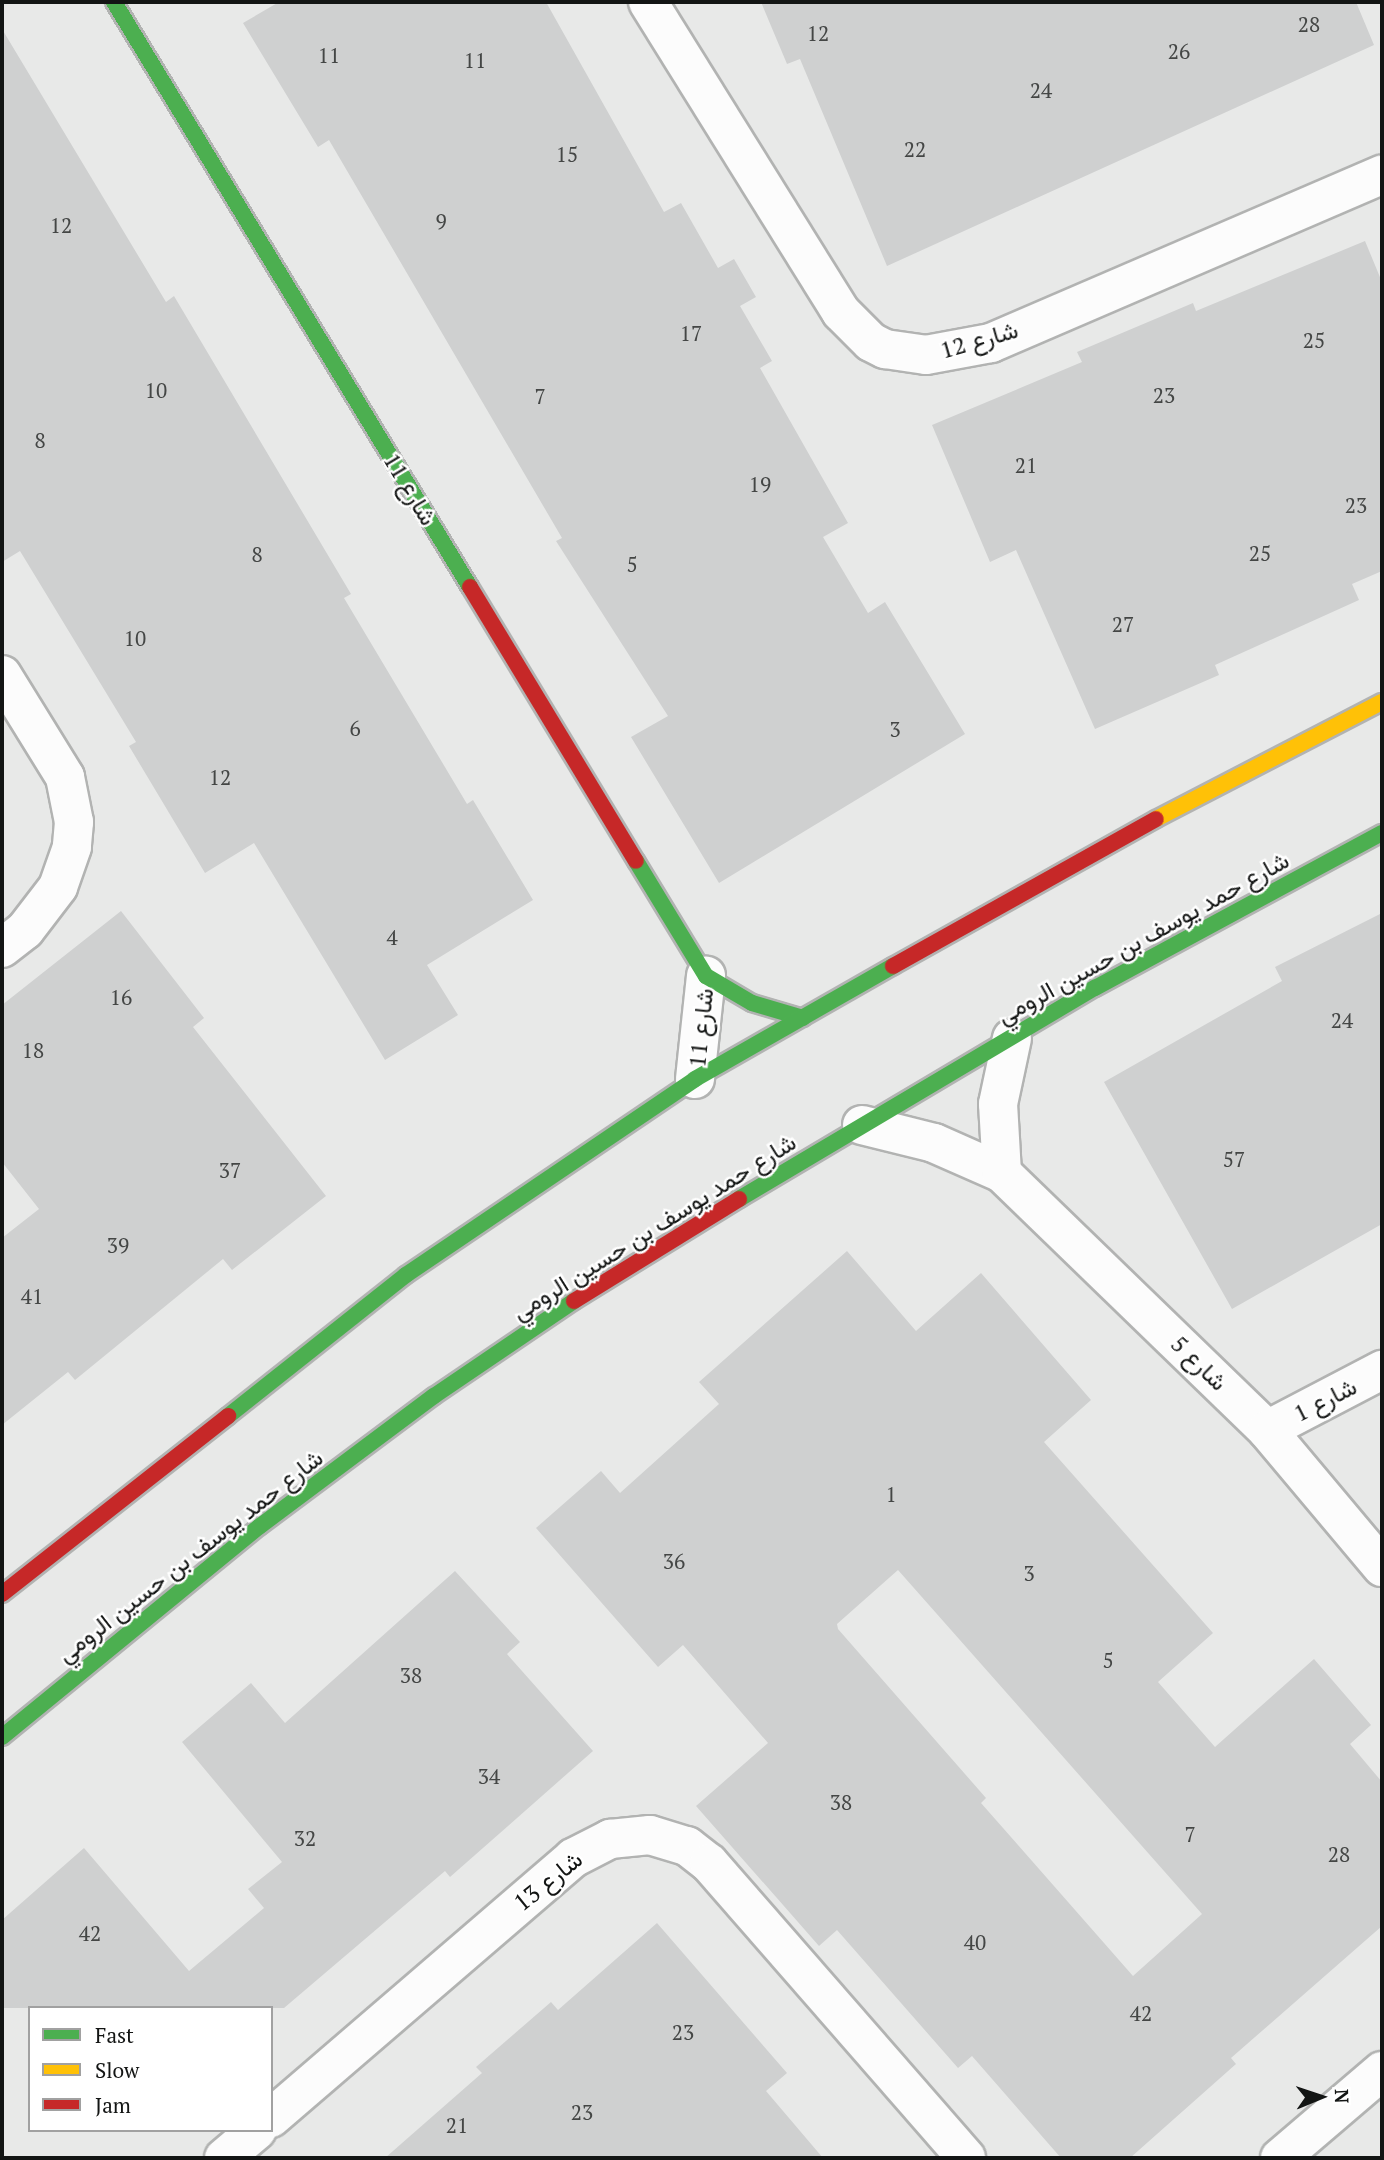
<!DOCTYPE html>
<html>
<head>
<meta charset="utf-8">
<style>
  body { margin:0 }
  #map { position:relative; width:1384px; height:2160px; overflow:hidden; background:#e8e9e8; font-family:"PT Serif",Vazirmatn,serif }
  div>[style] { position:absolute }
  .building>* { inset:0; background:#cfd0d0 }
  .roads { filter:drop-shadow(2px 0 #b2b3b2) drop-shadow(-2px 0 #b2b3b2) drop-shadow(0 2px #b2b3b2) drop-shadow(0 -2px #b2b3b2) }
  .street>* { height:38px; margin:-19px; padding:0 19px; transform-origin:19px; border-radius:19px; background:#fcfcfc }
  .fast>* { height:16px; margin:-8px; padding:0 8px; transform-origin:8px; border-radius:8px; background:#4caf50 }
  .slow>* { height:16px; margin:-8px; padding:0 8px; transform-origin:8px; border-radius:8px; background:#ffc107 }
  .jam>* { height:16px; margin:-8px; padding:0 8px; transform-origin:8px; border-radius:8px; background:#c62828 }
  span { translate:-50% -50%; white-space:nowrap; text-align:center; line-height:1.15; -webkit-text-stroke:5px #fff; paint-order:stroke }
  .number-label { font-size:21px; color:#444645 }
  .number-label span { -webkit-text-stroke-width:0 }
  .street-label { font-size:24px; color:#131514 }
  .frame { position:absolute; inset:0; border:4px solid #131514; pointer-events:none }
  .legend { position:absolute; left:28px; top:2006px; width:245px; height:126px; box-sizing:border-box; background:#fff; border:2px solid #a1a1a1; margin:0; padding:9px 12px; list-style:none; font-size:21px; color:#131514 }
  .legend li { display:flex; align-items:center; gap:14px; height:35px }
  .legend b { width:35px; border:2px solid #a1a1a1 }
  .north { position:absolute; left:1286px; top:2062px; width:70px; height:70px; -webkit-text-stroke:5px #fff; paint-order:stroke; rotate:88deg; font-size:19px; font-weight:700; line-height:28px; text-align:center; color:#131514 }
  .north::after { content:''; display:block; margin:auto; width:24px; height:32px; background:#131514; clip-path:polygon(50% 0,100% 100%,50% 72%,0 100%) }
</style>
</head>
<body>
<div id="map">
  <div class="building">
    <div style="clip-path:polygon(279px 2px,546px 2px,664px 212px,681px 203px,718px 268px,734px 259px,756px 297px,740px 306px,772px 361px,760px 368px,848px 523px,823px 537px,868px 613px,885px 602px,965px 734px,719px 883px,631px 737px,668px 716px,556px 541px,562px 538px,329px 140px,318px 147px,243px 23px)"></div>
    <div style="clip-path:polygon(761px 2px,1356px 2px,1374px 45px,887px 266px,800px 59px,787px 64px)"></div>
    <div style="clip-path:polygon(2px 29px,166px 302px,174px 296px,351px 594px,344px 598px,467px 804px,473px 800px,533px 900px,427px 965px,458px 1015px,385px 1060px,254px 843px,205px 873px,129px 746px,136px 742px,20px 551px,2px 562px)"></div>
    <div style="clip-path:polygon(1365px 241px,1382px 282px,1382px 571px,1352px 584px,1359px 600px,1215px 665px,1219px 675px,1095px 729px,1016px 550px,990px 562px,932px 425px,1082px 362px,1077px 352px,1193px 303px,1196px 311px)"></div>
    <div style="clip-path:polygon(121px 911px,204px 1018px,193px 1027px,326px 1196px,232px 1270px,223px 1259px,75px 1380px,68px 1372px,2px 1425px,2px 1238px,39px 1209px,2px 1162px,2px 1005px)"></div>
    <div style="clip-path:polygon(1382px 913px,1382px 1224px,1232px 1309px,1104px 1082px,1282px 981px,1275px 967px)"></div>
    <div style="clip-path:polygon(evenodd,847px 1251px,916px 1331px,981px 1273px,1091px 1400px,1044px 1442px,1213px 1633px,1158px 1682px,1215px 1747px,1314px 1659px,1371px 1725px,1350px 1744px,1382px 1782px,1382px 1926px,1231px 2058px,1236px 2064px,1130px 2158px,1061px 2158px,972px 2056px,958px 2068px,837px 1930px,819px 1946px,696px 1806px,768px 1743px,683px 1645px,658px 1667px,536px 1528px,601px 1471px,620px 1493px,719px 1404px,699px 1382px,847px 1251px,898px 1570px,1202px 1914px,1133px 1976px,981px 1803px,986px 1798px,838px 1629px,837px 1624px,898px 1570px)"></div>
    <div style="clip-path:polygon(455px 1571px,520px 1642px,507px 1654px,593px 1751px,450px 1877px,445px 1871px,284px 2008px,2px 2008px,2px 1920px,84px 1848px,189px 1971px,264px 1908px,248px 1889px,282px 1862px,182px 1742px,251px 1683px,285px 1723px)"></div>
    <div style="clip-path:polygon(657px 1923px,787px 2073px,766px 2091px,823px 2158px,385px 2158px,482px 2073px,476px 2067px,551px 2002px,558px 2010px)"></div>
  </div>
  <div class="roads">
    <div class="street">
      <div style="left:648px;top:2px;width:365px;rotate:58.1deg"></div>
      <div style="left:841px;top:312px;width:42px;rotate:45deg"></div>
      <div style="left:871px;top:342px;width:16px;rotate:27deg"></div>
      <div style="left:885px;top:349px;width:41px;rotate:8.3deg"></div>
      <div style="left:926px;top:355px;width:66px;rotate:-10.5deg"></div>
      <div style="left:991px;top:343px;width:426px;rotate:-23.3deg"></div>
      <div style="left:2px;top:675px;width:120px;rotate:58.3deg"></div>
      <div style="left:65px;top:777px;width:46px;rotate:78.7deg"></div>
      <div style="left:74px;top:822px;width:25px;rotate:95deg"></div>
      <div style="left:72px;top:847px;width:42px;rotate:109.3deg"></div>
      <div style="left:58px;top:887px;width:54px;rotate:127.5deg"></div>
      <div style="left:25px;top:930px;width:29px;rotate:142deg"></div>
      <div style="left:695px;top:1079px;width:104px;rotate:-83.9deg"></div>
      <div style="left:862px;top:1125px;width:74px;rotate:14deg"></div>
      <div style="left:934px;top:1143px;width:74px;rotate:23.8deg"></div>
      <div style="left:1002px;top:1173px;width:369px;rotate:44.1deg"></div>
      <div style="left:1267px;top:1430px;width:179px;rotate:50deg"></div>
      <div style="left:1002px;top:1173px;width:69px;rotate:-93.3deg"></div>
      <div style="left:998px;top:1104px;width:67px;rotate:-78deg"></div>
      <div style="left:1267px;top:1430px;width:130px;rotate:-27.6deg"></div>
      <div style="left:271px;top:2118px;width:399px;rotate:-40.7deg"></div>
      <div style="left:573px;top:1858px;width:42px;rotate:-27.2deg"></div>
      <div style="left:610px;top:1839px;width:40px;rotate:-5.7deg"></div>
      <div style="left:650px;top:1835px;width:39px;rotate:17deg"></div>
      <div style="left:687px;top:1846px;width:28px;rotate:38deg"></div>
      <div style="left:709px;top:1863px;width:391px;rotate:48.9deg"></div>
      <div style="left:224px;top:2158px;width:43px;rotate:-40.3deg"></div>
      <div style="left:1280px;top:2158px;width:134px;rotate:-40.5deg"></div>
    </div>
    <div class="fast">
      <div style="left:114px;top:2px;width:685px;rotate:58.68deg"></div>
      <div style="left:636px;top:861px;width:135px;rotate:58.7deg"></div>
      <div style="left:706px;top:976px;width:53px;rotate:30.4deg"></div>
      <div style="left:752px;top:1003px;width:53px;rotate:16.4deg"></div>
      <div style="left:739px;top:1199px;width:414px;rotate:-30.7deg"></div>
      <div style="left:1095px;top:988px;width:326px;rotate:-28.4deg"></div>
      <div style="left:228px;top:1416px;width:227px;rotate:-38.4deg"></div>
      <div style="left:406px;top:1275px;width:349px;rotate:-34.1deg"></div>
      <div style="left:695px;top:1079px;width:228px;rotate:-29.7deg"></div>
      <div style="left:2px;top:1737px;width:333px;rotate:-39.3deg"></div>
      <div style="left:260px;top:1526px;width:217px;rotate:-36.8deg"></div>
      <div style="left:434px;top:1396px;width:169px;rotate:-34.2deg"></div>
    </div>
    <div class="slow">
      <div style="left:1156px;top:819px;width:254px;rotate:-27.4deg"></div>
    </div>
    <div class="jam">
      <div style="left:470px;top:587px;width:320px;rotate:58.8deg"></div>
      <div style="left:893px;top:966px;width:301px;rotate:-29.2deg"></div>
      <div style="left:574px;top:1301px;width:194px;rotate:-31.7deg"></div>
      <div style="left:2px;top:1594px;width:288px;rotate:-38.2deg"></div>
    </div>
  </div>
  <div class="number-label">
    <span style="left:1309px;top:24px">28</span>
    <span style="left:818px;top:33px">12</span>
    <span style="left:1179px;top:51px">26</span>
    <span style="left:329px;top:55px">11</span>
    <span style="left:475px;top:60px">11</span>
    <span style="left:1041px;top:90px">24</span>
    <span style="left:915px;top:149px">22</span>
    <span style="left:567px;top:154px">15</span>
    <span style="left:441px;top:221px">9</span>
    <span style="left:61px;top:225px">12</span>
    <span style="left:691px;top:333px">17</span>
    <span style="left:1314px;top:340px">25</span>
    <span style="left:156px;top:390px">10</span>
    <span style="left:1164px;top:395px">23</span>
    <span style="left:540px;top:396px">7</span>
    <span style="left:40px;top:440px">8</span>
    <span style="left:1026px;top:465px">21</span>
    <span style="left:760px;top:484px">19</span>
    <span style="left:1356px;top:505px">23</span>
    <span style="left:1260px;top:553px">25</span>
    <span style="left:257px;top:554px">8</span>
    <span style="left:632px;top:564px">5</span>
    <span style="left:1123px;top:624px">27</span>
    <span style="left:135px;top:638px">10</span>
    <span style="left:355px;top:728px">6</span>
    <span style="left:895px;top:729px">3</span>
    <span style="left:220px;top:777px">12</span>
    <span style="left:392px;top:937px">4</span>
    <span style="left:121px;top:997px">16</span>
    <span style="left:1342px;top:1020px">24</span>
    <span style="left:33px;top:1050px">18</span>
    <span style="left:1234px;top:1159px">57</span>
    <span style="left:230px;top:1170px">37</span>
    <span style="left:118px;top:1245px">39</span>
    <span style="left:32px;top:1296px">41</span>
    <span style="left:891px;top:1494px">1</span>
    <span style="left:674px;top:1561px">36</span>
    <span style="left:1029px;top:1573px">3</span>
    <span style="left:1108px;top:1660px">5</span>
    <span style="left:411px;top:1675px">38</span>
    <span style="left:489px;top:1776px">34</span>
    <span style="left:841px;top:1802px">38</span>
    <span style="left:1190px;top:1834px">7</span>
    <span style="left:305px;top:1838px">32</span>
    <span style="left:1339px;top:1854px">28</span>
    <span style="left:90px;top:1933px">42</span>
    <span style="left:975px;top:1942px">40</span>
    <span style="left:1141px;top:2013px">42</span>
    <span style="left:683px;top:2032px">23</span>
    <span style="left:582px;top:2112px">23</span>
    <span style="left:457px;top:2125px">21</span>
  </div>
  <div class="street-label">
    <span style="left:979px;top:340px;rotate:-16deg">شارع 12</span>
    <span style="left:410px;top:489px;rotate:59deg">شارع 11</span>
    <span style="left:1143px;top:938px;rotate:-29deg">شارع حمد يوسف بن حسين الرومي</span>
    <span style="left:701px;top:1028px;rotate:-84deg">شارع 11</span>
    <span style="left:654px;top:1227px;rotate:-32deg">شارع حمد يوسف بن حسين الرومي</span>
    <span style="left:1199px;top:1363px;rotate:44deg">شارع 5</span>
    <span style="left:1325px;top:1400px;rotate:-27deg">شارع 1</span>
    <span style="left:190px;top:1556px;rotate:-38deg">شارع حمد يوسف بن حسين الرومي</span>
    <span style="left:548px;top:1881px;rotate:-39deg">شارع 13</span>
  </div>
  <div class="frame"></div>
  <ul class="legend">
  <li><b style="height:9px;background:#4caf50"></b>Fast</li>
  <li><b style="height:9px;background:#ffc107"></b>Slow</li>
  <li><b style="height:9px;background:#c62828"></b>Jam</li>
  </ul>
  <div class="north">N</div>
</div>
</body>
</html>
